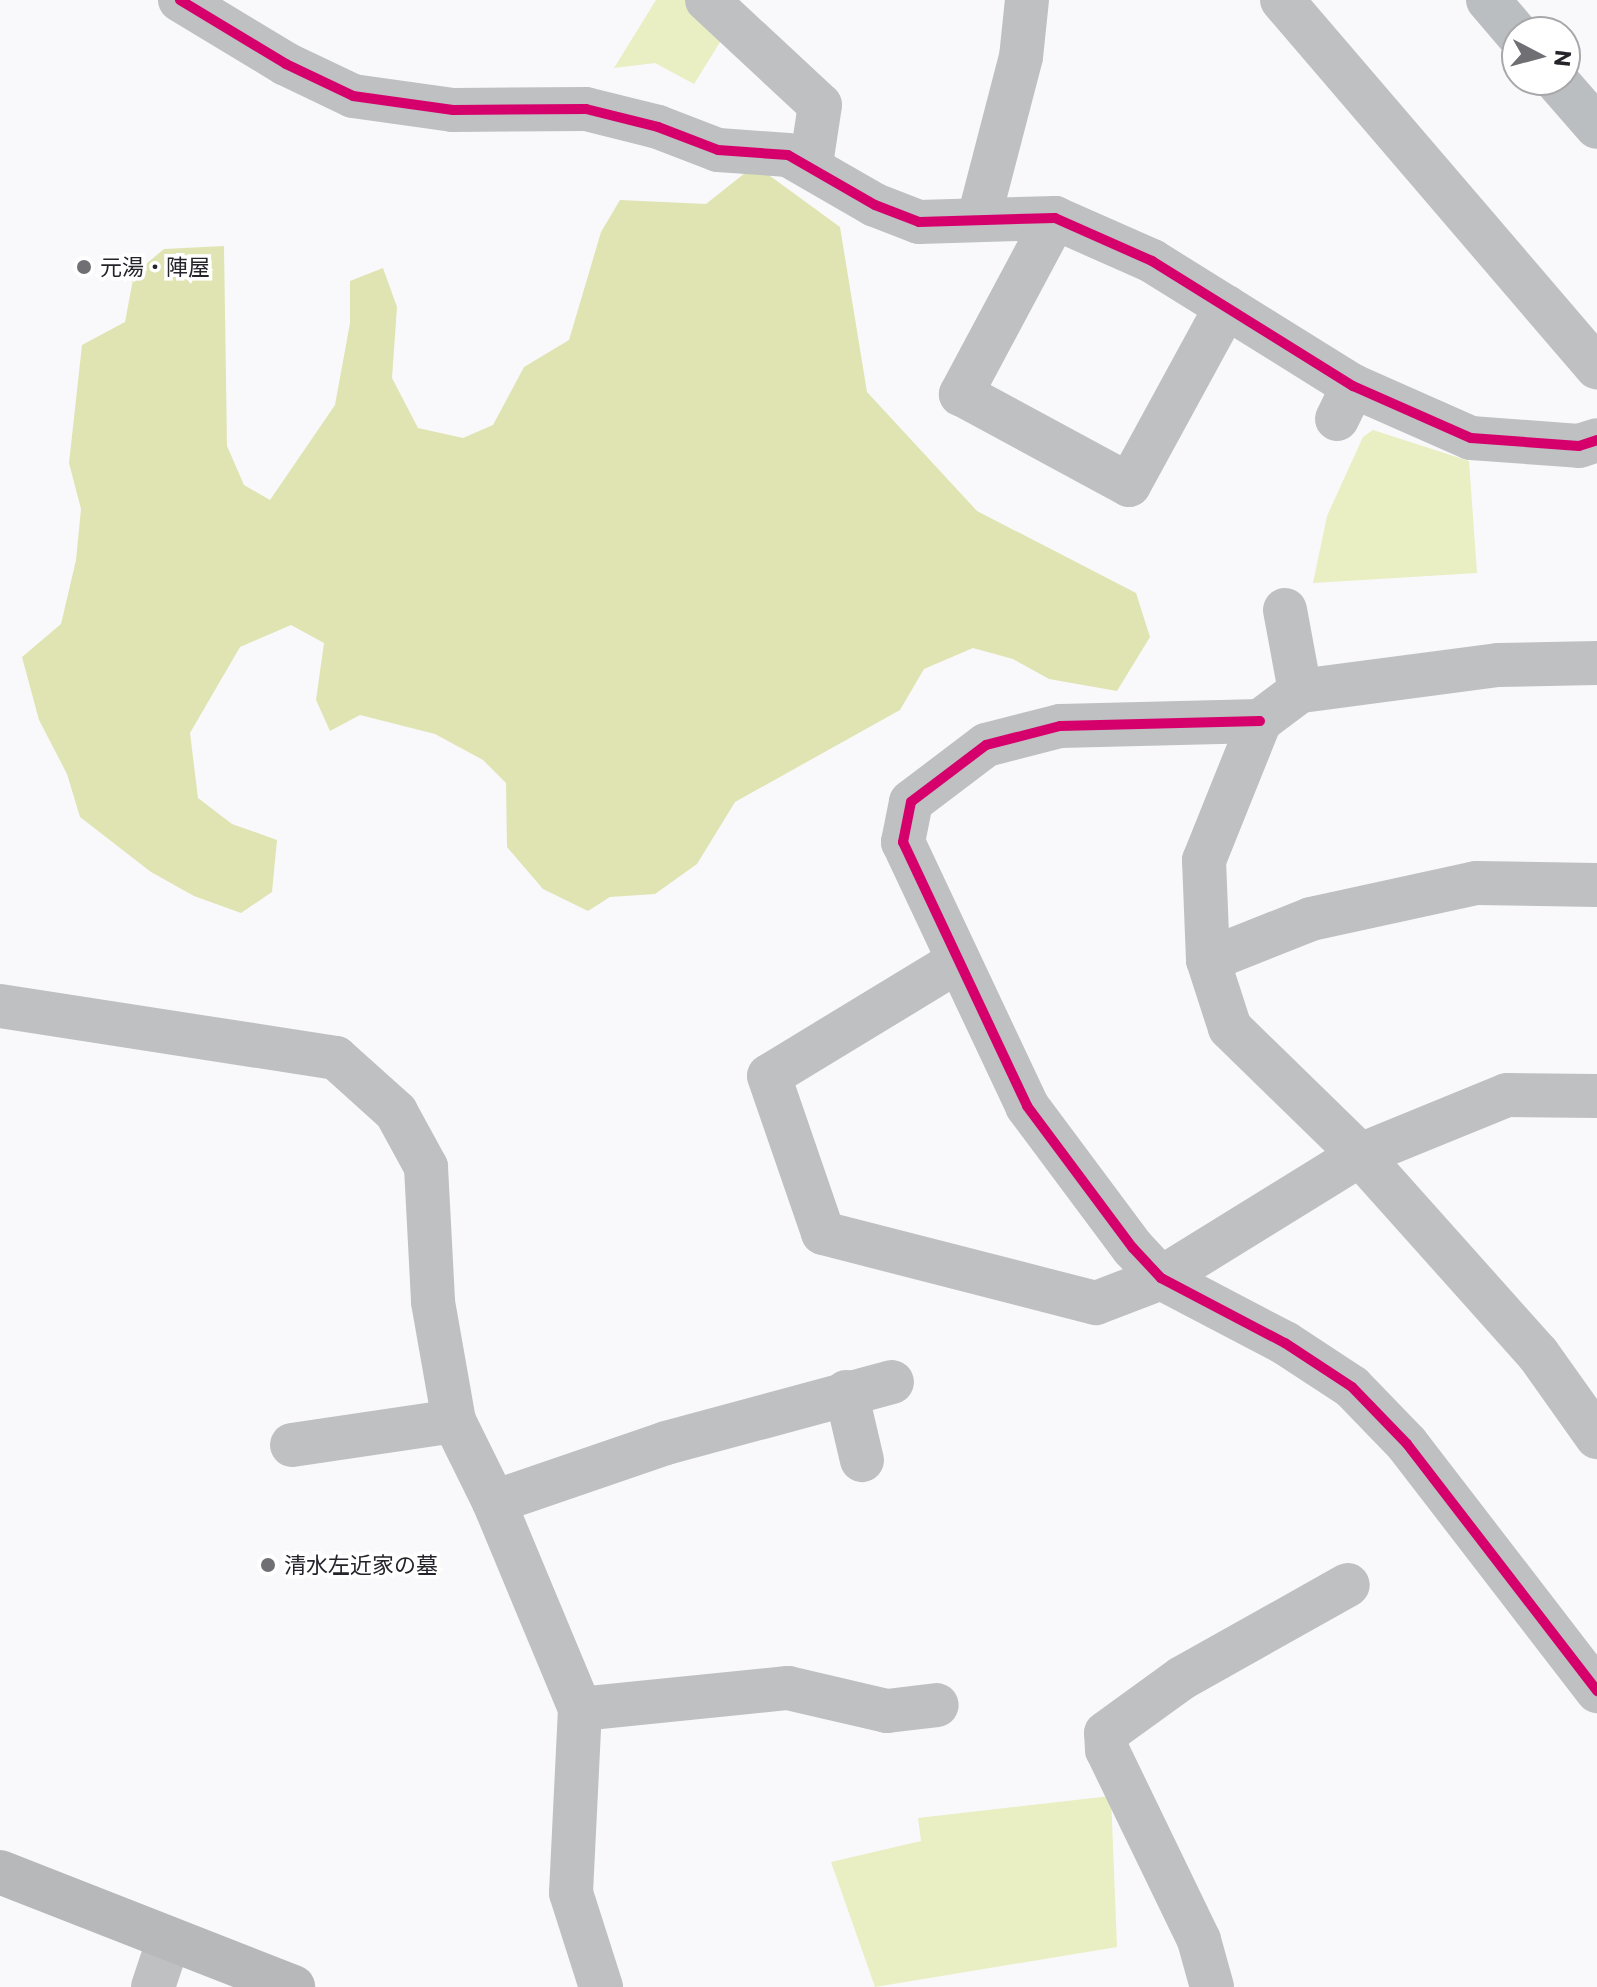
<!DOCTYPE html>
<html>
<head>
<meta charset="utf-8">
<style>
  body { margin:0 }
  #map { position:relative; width:1597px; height:1987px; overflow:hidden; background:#f9f9fb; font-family:Commissioner,"Noto Sans JP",sans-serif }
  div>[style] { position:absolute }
  .green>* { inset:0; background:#eaeec3 }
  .forest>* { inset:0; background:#e0e4b2 }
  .minor>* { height:44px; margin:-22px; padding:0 22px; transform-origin:22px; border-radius:22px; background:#bec0c2 }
  .major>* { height:44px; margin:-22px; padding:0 22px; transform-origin:22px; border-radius:22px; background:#b6b8ba }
  .highway>* { height:44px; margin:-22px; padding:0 22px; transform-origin:22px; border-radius:22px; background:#bbbec0 }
  .cycleway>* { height:10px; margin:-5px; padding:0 5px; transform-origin:5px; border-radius:5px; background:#d6006c }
  .dots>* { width:22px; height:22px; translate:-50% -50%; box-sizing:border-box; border:4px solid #fff; border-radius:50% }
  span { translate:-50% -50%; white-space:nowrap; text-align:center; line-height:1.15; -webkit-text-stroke:7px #fff; paint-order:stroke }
  .poi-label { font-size:22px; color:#25242b }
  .left { translate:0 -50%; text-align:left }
  .north { position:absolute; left:1501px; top:16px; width:80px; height:80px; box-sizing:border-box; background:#fff; border:2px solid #a8a7aa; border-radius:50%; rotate:96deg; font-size:22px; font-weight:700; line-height:32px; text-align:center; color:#25242b }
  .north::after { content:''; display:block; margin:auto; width:28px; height:36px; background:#6f6f74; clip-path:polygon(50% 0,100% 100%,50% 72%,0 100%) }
</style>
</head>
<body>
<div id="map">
  <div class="green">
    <div style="clip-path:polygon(656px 0,685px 0,722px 39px,694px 84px,655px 63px,614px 68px)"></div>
    <div style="clip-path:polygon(1373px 430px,1469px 461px,1477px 573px,1313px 583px,1327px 516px,1363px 437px)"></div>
    <div style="clip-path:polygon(1111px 1796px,1117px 1947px,875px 1987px,831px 1862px,921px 1841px,918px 1818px)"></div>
  </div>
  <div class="forest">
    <div style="clip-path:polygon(745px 173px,766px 173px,840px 227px,867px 392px,977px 511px,1136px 593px,1150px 637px,1117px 691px,1049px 679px,1013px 659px,973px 648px,924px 669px,900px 710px,735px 802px,697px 864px,655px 894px,610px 897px,588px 911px,543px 889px,507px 847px,506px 783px,483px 760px,435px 734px,360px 715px,330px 731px,316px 700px,324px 643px,291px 625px,240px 647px,190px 733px,198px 798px,232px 824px,277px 840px,272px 892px,241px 913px,194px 896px,151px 872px,80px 817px,67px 774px,39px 720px,22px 657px,61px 624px,76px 560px,81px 509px,69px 463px,82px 345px,125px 322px,134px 274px,164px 249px,224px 246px,227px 446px,244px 485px,270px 500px,335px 405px,350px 323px,350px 281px,383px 268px,397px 307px,392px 378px,418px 428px,463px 438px,493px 425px,524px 367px,569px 340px,601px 232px,620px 200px,706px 204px)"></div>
  </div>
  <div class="minor">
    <div style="left:180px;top:0;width:124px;rotate:31.1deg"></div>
    <div style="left:286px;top:64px;width:74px;rotate:25.5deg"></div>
    <div style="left:353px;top:96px;width:101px;rotate:8deg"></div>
    <div style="left:453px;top:110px;width:133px;rotate:-0.4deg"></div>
    <div style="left:586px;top:109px;width:74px;rotate:14deg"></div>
    <div style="left:658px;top:127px;width:64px;rotate:21deg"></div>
    <div style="left:718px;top:150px;width:70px;rotate:4.1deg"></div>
    <div style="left:788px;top:155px;width:100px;rotate:29.9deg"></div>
    <div style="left:875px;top:205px;width:47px;rotate:21.1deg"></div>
    <div style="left:919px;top:222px;width:136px;rotate:-1.7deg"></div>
    <div style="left:1055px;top:218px;width:106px;rotate:23.9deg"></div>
    <div style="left:1152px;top:261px;width:237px;rotate:31.9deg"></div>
    <div style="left:1353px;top:386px;width:129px;rotate:23.8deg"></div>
    <div style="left:1471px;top:438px;width:108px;rotate:4.2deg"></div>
    <div style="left:1579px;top:446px;width:19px;rotate:-18deg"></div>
    <div style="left:707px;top:0;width:154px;rotate:42.9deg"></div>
    <div style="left:820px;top:105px;width:60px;rotate:98.7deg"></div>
    <div style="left:1282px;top:0;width:484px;rotate:49.4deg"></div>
    <div style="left:979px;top:218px;width:166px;rotate:-75.4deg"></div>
    <div style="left:1021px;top:57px;width:57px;rotate:-84deg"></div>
    <div style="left:1055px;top:218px;width:200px;rotate:118.1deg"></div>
    <div style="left:961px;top:394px;width:191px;rotate:28.4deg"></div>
    <div style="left:1129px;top:485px;width:203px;rotate:-61.4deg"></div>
    <div style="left:1337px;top:419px;width:37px;rotate:-64deg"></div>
    <div style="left:1285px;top:610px;width:82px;rotate:79.5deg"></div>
    <div style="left:1597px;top:663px;width:99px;rotate:178.8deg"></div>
    <div style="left:1498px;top:665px;width:200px;rotate:172.5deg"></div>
    <div style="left:1300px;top:691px;width:50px;rotate:143.1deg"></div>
    <div style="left:1260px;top:721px;width:150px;rotate:111.9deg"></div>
    <div style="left:1204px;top:860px;width:100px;rotate:87.7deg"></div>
    <div style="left:1208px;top:960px;width:71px;rotate:72.1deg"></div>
    <div style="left:1230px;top:1028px;width:182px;rotate:44.3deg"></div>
    <div style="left:1360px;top:1155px;width:267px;rotate:48.2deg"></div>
    <div style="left:1538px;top:1354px;width:102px;rotate:54.6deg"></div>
    <div style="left:1260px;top:721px;width:200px;rotate:178.6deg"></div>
    <div style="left:1060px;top:726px;width:76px;rotate:165.6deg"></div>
    <div style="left:986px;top:745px;width:94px;rotate:142.8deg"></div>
    <div style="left:911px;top:802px;width:41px;rotate:101.3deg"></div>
    <div style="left:903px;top:842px;width:292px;rotate:64.8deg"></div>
    <div style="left:1027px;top:1106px;width:177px;rotate:53.3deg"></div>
    <div style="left:1133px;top:1248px;width:41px;rotate:47deg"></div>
    <div style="left:1161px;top:1278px;width:140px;rotate:27.7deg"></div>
    <div style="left:1285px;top:1343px;width:80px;rotate:33.3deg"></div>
    <div style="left:1352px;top:1387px;width:79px;rotate:46deg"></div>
    <div style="left:1407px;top:1444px;width:312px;rotate:52.4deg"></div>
    <div style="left:1208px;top:960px;width:111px;rotate:-21.7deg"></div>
    <div style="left:1311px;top:919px;width:169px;rotate:-12.3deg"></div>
    <div style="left:1476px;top:883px;width:121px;rotate:0.9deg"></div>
    <div style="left:958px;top:961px;width:221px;rotate:148.7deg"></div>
    <div style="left:769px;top:1076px;width:166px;rotate:71deg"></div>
    <div style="left:823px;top:1233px;width:282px;rotate:14.4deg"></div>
    <div style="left:1096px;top:1303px;width:70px;rotate:-21deg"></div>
    <div style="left:1161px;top:1278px;width:234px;rotate:-31.7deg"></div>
    <div style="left:1360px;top:1155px;width:159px;rotate:-22.2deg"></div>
    <div style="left:1507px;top:1095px;width:90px;rotate:0.6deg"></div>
    <div style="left:0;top:1006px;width:340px;rotate:8.8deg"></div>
    <div style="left:336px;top:1058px;width:81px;rotate:42deg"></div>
    <div style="left:396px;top:1112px;width:63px;rotate:61.4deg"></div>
    <div style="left:426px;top:1167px;width:135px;rotate:87deg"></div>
    <div style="left:433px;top:1302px;width:121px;rotate:80deg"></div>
    <div style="left:454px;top:1421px;width:90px;rotate:63.7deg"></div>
    <div style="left:494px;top:1502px;width:224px;rotate:67.4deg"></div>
    <div style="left:580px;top:1709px;width:184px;rotate:92.8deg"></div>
    <div style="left:571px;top:1893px;width:99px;rotate:72.3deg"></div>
    <div style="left:846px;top:1392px;width:70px;rotate:76.8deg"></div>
    <div style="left:292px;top:1445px;width:164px;rotate:-8.4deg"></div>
    <div style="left:494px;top:1502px;width:182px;rotate:-18.9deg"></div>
    <div style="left:666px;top:1443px;width:234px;rotate:-15.1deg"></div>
    <div style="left:580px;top:1709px;width:209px;rotate:-5.8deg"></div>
    <div style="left:788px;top:1688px;width:102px;rotate:13.1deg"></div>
    <div style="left:887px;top:1711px;width:50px;rotate:-6.8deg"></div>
    <div style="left:153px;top:1987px;width:51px;rotate:-71.6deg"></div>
    <div style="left:1212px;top:1987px;width:49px;rotate:-105.5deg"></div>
    <div style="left:1199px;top:1940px;width:211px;rotate:-115.8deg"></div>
    <div style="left:1107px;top:1750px;width:17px;rotate:-93deg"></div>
    <div style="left:1106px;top:1733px;width:94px;rotate:-35.9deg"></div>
    <div style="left:1182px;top:1678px;width:190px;rotate:-29.3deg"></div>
  </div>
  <div class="major">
    <div style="left:0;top:1872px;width:315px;rotate:21.4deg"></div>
  </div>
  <div class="highway">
    <div style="left:1488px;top:0;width:45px;rotate:49.5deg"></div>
    <div style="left:1556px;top:80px;width:62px;rotate:48.9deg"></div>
  </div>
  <div class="cycleway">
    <div style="left:180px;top:0;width:124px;rotate:31.1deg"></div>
    <div style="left:286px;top:64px;width:74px;rotate:25.5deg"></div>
    <div style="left:353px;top:96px;width:101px;rotate:8deg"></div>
    <div style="left:453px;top:110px;width:133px;rotate:-0.4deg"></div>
    <div style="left:586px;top:109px;width:74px;rotate:14deg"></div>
    <div style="left:658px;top:127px;width:64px;rotate:21deg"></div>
    <div style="left:718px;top:150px;width:70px;rotate:4.1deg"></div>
    <div style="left:788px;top:155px;width:100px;rotate:29.9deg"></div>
    <div style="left:875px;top:205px;width:47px;rotate:21.1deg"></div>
    <div style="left:919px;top:222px;width:136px;rotate:-1.7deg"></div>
    <div style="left:1055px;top:218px;width:106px;rotate:23.9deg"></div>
    <div style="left:1152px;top:261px;width:237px;rotate:31.9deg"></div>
    <div style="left:1353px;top:386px;width:129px;rotate:23.8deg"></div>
    <div style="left:1471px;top:438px;width:108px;rotate:4.2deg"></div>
    <div style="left:1579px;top:446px;width:19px;rotate:-18deg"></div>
    <div style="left:1260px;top:721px;width:200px;rotate:178.6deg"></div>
    <div style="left:1060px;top:726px;width:76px;rotate:165.6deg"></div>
    <div style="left:986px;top:745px;width:94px;rotate:142.8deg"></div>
    <div style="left:911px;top:802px;width:41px;rotate:101.3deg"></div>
    <div style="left:903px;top:842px;width:292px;rotate:64.8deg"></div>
    <div style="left:1027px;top:1106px;width:177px;rotate:53.3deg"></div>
    <div style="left:1133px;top:1248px;width:41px;rotate:47deg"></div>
    <div style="left:1161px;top:1278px;width:140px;rotate:27.7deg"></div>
    <div style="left:1285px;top:1343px;width:80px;rotate:33.3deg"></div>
    <div style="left:1352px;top:1387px;width:79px;rotate:46deg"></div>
    <div style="left:1407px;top:1444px;width:312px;rotate:52.4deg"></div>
  </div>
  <div class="dots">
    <div style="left:84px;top:267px;background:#6f6f74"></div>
    <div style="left:268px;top:1565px;background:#6f6f74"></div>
  </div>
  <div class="poi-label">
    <span class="left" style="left:100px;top:267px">元湯・陣屋</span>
    <span class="left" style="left:284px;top:1565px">清水左近家の墓</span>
  </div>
  <div class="north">N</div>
</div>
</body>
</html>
